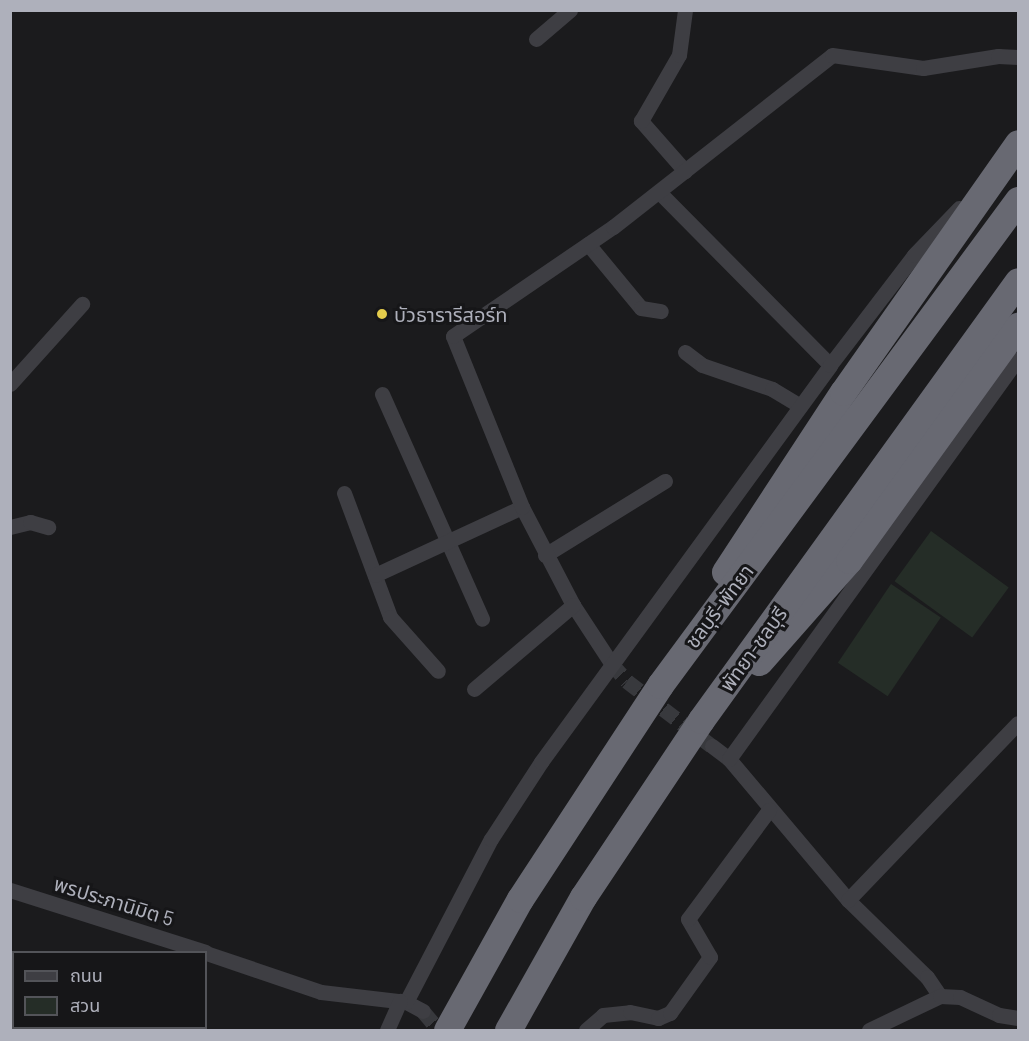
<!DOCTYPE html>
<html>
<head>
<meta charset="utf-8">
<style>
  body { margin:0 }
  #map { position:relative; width:1029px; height:1041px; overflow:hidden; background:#1b1b1d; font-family:Barlow,"Noto Sans Thai",sans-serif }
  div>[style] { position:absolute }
  .green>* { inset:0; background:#252d27; transform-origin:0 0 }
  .street-tunnel>* { height:15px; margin-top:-7.5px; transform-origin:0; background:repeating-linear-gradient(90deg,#38393d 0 15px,transparent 0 23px) }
  .street>* { height:15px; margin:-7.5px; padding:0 7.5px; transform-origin:7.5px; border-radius:7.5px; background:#3e3e43 }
  .highway>* { height:27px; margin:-13.5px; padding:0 13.5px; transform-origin:13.5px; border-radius:13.5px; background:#686972 }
  .dots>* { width:16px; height:16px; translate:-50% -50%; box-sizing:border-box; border:3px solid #161618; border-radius:50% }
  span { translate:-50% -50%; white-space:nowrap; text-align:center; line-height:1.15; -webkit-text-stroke:6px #161618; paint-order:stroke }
  .poi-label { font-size:20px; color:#aeb0bb }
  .left { translate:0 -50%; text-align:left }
  .street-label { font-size:20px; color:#aeb0bb }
  .frame { position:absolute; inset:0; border:12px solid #aeb0bb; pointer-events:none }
  .legend { position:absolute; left:12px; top:951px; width:195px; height:78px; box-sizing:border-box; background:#161618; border:2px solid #535459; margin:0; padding:8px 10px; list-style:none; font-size:18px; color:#aeb0bb }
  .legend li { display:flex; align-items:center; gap:12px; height:30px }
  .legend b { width:30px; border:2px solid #535459 }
</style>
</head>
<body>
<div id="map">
  <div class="green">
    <div style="left:931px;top:531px;width:96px;height:62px;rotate:36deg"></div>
    <div style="left:891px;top:584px;width:60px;height:95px;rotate:34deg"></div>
  </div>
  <div class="street-tunnel">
    <div style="left:611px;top:663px;width:24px;rotate:48deg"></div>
    <div style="left:627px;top:681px;width:107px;rotate:37.4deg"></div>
    <div style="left:423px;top:1011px;width:25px;rotate:50deg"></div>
  </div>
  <div class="street">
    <div style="left:536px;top:39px;width:45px;rotate:-40.5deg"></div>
    <div style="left:685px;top:171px;width:67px;rotate:-131.3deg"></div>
    <div style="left:641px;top:121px;width:76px;rotate:-60.1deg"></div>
    <div style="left:679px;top:55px;width:45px;rotate:-82.4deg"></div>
    <div style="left:659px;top:192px;width:243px;rotate:45.3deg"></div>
    <div style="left:588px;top:244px;width:83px;rotate:50.4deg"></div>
    <div style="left:641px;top:308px;width:20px;rotate:9deg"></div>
    <div style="left:685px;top:352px;width:21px;rotate:37deg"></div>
    <div style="left:702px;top:365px;width:74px;rotate:18.9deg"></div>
    <div style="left:772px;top:389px;width:33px;rotate:31deg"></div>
    <div style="left:10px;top:384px;width:108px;rotate:-48deg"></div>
    <div style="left:382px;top:394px;width:246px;rotate:66deg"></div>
    <div style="left:344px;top:493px;width:132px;rotate:69.6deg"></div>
    <div style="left:390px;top:617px;width:72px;rotate:48.4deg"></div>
    <div style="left:10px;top:527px;width:21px;rotate:-14deg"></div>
    <div style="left:30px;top:522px;width:19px;rotate:16deg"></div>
    <div style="left:545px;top:555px;width:141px;rotate:-31.7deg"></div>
    <div style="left:375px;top:575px;width:162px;rotate:-24.8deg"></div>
    <div style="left:611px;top:663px;width:69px;rotate:-123.2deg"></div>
    <div style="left:573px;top:605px;width:110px;rotate:-117.5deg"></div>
    <div style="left:522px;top:507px;width:184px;rotate:-112deg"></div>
    <div style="left:453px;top:336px;width:194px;rotate:-34.3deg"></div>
    <div style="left:613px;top:227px;width:278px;rotate:-38.1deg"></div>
    <div style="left:832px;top:55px;width:92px;rotate:8.1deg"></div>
    <div style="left:923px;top:68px;width:76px;rotate:-9.1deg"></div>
    <div style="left:998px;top:56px;width:20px;rotate:3deg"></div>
    <div style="left:474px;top:689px;width:130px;rotate:-40.3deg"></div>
    <div style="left:712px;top:746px;width:21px;rotate:37deg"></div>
    <div style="left:729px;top:759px;width:185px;rotate:49.8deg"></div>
    <div style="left:848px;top:900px;width:110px;rotate:44.3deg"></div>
    <div style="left:927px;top:977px;width:23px;rotate:56deg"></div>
    <div style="left:729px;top:759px;width:493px;rotate:-54.2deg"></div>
    <div style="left:10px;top:890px;width:205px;rotate:17.6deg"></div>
    <div style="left:848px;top:900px;width:245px;rotate:-46.2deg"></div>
    <div style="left:206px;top:953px;width:121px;rotate:18.7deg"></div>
    <div style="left:321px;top:992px;width:86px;rotate:6.7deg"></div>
    <div style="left:406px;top:1002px;width:19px;rotate:28deg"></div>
    <div style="left:406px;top:1002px;width:184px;rotate:-62.5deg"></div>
    <div style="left:491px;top:839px;width:92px;rotate:-57deg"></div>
    <div style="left:541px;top:762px;width:491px;rotate:-53.9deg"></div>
    <div style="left:830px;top:365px;width:138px;rotate:-52.6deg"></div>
    <div style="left:914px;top:255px;width:65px;rotate:-46.2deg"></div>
    <div style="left:387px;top:1030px;width:32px;rotate:-66deg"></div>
    <div style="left:586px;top:1030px;width:23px;rotate:-41deg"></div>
    <div style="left:603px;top:1015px;width:27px;rotate:-6deg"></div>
    <div style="left:630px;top:1012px;width:29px;rotate:12deg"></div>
    <div style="left:658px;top:1018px;width:13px;rotate:-23deg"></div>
    <div style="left:670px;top:1013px;width:69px;rotate:-54.5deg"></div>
    <div style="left:710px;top:957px;width:44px;rotate:-120.1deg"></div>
    <div style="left:688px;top:919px;width:136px;rotate:-53.4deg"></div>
    <div style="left:869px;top:1030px;width:79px;rotate:-25.6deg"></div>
    <div style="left:940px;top:996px;width:20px;rotate:3deg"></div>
    <div style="left:960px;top:997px;width:43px;rotate:24.8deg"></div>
    <div style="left:999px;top:1015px;width:19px;rotate:9deg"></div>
  </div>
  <div class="highway">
    <div style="left:725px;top:572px;width:215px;rotate:-56.8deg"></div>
    <div style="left:843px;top:392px;width:304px;rotate:-54.9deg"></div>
    <div style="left:759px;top:662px;width:136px;rotate:-48.6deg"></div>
    <div style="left:849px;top:560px;width:289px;rotate:-54.2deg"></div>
    <div style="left:447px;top:1030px;width:150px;rotate:-60.9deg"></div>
    <div style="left:520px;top:899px;width:256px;rotate:-56.8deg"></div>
    <div style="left:660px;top:685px;width:603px;rotate:-53.57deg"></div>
    <div style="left:508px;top:1030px;width:153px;rotate:-60.6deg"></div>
    <div style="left:583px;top:897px;width:213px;rotate:-56.3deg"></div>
    <div style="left:701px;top:720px;width:541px;rotate:-54.17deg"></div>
  </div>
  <div class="dots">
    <div style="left:382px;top:314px;background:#e4cc4c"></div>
  </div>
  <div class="poi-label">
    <span class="left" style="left:394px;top:314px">บัวธารารีสอร์ท</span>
  </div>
  <div class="street-label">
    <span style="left:719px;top:606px;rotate:-53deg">ชลบุรี-พัทยา</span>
    <span style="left:753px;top:649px;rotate:-54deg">พัทยา-ชลบุรี</span>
    <span style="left:114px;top:901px;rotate:17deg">พรประภานิมิต 5</span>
  </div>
  <div class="frame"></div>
  <ul class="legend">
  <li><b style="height:8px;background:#3e3e43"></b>ถนน</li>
  <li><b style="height:16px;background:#252d27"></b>สวน</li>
  </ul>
</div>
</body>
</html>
